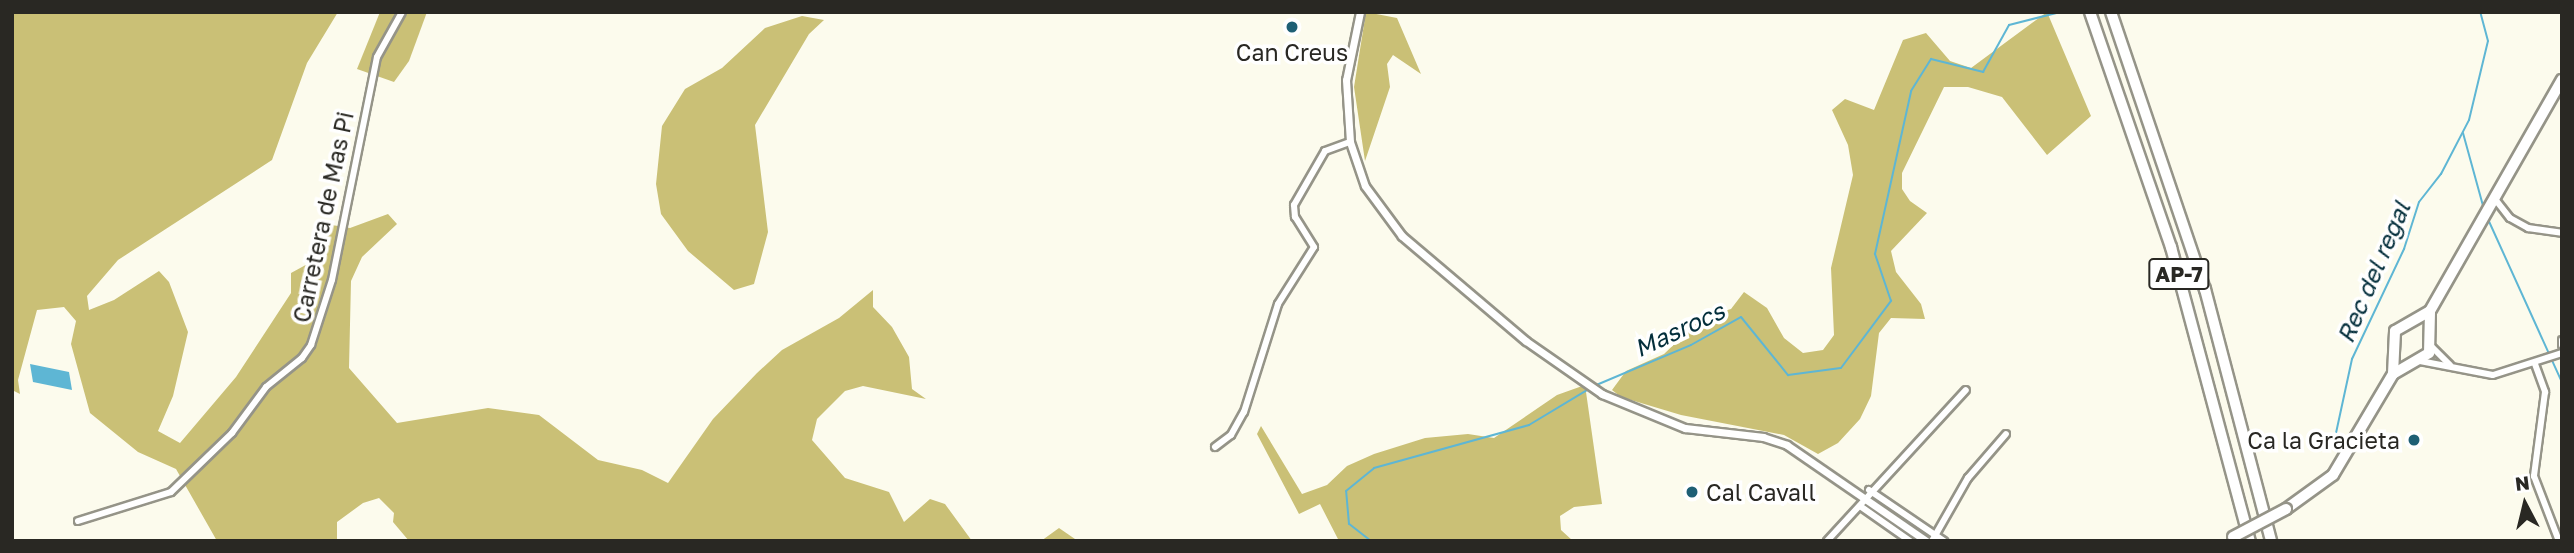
<!DOCTYPE html>
<html>
<head>
<meta charset="utf-8">
<style>
  body { margin:0 }
  #map { position:relative; width:2574px; height:553px; overflow:hidden; background:#fcfbed; font-family:"Golos Text",sans-serif }
  div>[style] { position:absolute }
  .forest>* { inset:0; background:#cac076 }
  .water>* { inset:0; background:#5eb6d4 }
  .stream>* { height:2px; margin:-1px; padding:0 1px; transform-origin:1px; border-radius:1px; background:#5eb6d4 }
  .roads { filter:drop-shadow(2px 0 #959488) drop-shadow(-2px 0 #959488) drop-shadow(0 2px #959488) drop-shadow(0 -2px #959488) }
  .minor>* { height:6px; margin:-3px; padding:0 3px; transform-origin:3px; border-radius:3px; background:#fff }
  .tertiary>* { height:7px; margin:-3.5px; padding:0 3.5px; transform-origin:3.5px; border-radius:3.5px; background:#fff }
  .primary>* { height:10px; margin:-5px; padding:0 5px; transform-origin:5px; border-radius:5px; background:#fff }
  .motorway>* { height:10px; margin:-5px; padding:0 5px; transform-origin:5px; border-radius:5px; background:#fff }
  .bridges { filter:drop-shadow(2px 0 #959488) drop-shadow(-2px 0 #959488) drop-shadow(0 2px #959488) drop-shadow(0 -2px #959488) }
  .primary-bridge>* { height:10px; margin:-5px; padding:0 5px; transform-origin:5px; border-radius:5px; background:#fff }
  .dots>* { width:19px; height:19px; translate:-50% -50%; box-sizing:border-box; border:4px solid #fff; border-radius:50% }
  span { translate:-50% -50%; white-space:nowrap; text-align:center; line-height:1.15; -webkit-text-stroke:7px #fff; paint-order:stroke }
  .shield-label span { padding:2px 5px; background:#fff; border:2px solid; border-radius:5px; -webkit-text-stroke-width:0 }
  .shield-label { font-size:21px; color:#292823; font-weight:700 }
  .poi-label { font-size:23px; color:#292823 }
  .right { translate:-100% -50%; text-align:right }
  .left { translate:0 -50%; text-align:left }
  .street-label { font-size:23px; color:#292823 }
  .water-label { font-size:24px; color:#032e3b; font-style:italic }
  .frame { position:absolute; inset:0; border:14px solid #292823; pointer-events:none }
  .north { position:absolute; left:2490px; top:469px; width:70px; height:70px; -webkit-text-stroke:5px #fff; paint-order:stroke; rotate:353deg; font-size:19px; font-weight:700; line-height:28px; text-align:center; color:#292823 }
  .north::after { content:''; display:block; margin:auto; width:24px; height:32px; background:#292823; clip-path:polygon(50% 0,100% 100%,50% 72%,0 100%) }
</style>
</head>
<body>
<div id="map">
  <div class="forest">
    <div style="clip-path:polygon(12px 12px,338px 12px,307px 63px,272px 160px,118px 260px,87px 296px,89px 310px,114px 300px,159px 271px,169px 282px,188px 332px,173px 396px,158px 431px,180px 443px,236px 377px,291px 293px,291px 273px,313px 261px,316px 233px,326px 224px,350px 228px,388px 214px,397px 224px,362px 257px,351px 281px,349px 368px,397px 423px,488px 408px,539px 415px,598px 460px,642px 470px,668px 483px,713px 419px,757px 373px,782px 350px,839px 318px,873px 290px,873px 307px,892px 327px,909px 357px,912px 389px,926px 399px,863px 386px,845px 391px,817px 419px,812px 440px,845px 478px,889px 492px,904px 522px,930px 499px,945px 504px,972px 541px,409px 541px,393px 522px,394px 513px,379px 498px,363px 503px,337px 522px,337px 541px,217px 541px,176px 469px,138px 452px,90px 413px,71px 344px,76px 321px,64px 307px,37px 310px,18px 380px,20px 394px,12px 390px)"></div>
    <div style="clip-path:polygon(380px 12px,427px 12px,409px 61px,394px 82px,357px 69px)"></div>
    <div style="clip-path:polygon(1366px 12px,1397px 18px,1421px 74px,1393px 55px,1387px 64px,1390px 87px,1365px 161px,1354px 87px)"></div>
    <div style="clip-path:polygon(2047px 12px,2091px 116px,2047px 155px,2002px 97px,1968px 87px,1944px 87px,1902px 173px,1902px 189px,1910px 201px,1927px 213px,1891px 251px,1896px 272px,1921px 304px,1925px 319px,1891px 318px,1879px 333px,1871px 396px,1860px 419px,1838px 443px,1818px 454px,1784px 435px,1681px 415px,1621px 397px,1612px 390px,1626px 371px,1664px 354px,1703px 317px,1731px 309px,1744px 292px,1767px 308px,1784px 338px,1803px 353px,1823px 350px,1834px 335px,1831px 268px,1853px 175px,1848px 145px,1832px 110px,1845px 99px,1874px 110px,1903px 40px,1926px 33px,1950px 61px,1971px 68px)"></div>
    <div style="clip-path:polygon(802px 16px,824px 20px,809px 34px,755px 125px,768px 232px,754px 284px,734px 290px,688px 251px,661px 214px,656px 184px,662px 126px,685px 89px,722px 68px,765px 28px)"></div>
    <div style="clip-path:polygon(1585px 385px,1602px 504px,1574px 507px,1560px 516px,1561px 530px,1573px 541px,1339px 541px,1320px 504px,1299px 514px,1257px 434px,1261px 426px,1302px 494px,1327px 485px,1347px 466px,1374px 454px,1425px 438px,1468px 434px,1494px 438px,1557px 395px)"></div>
    <div style="clip-path:polygon(1059px 528px,1075px 539px,1083px 541px,1041px 541px)"></div>
  </div>
  <div class="water">
    <div style="clip-path:polygon(30px 364px,69px 372px,72px 390px,33px 382px)"></div>
  </div>
  <div class="stream">
    <div style="left:2463px;top:133px;width:79px;rotate:74.6deg"></div>
    <div style="left:2487px;top:217px;width:181px;rotate:65.6deg"></div>
    <div style="left:1594px;top:386px;width:105px;rotate:-22.9deg"></div>
    <div style="left:1691px;top:345px;width:57px;rotate:-29.2deg"></div>
    <div style="left:1741px;top:317px;width:75px;rotate:51deg"></div>
    <div style="left:1788px;top:375px;width:53px;rotate:-7.5deg"></div>
    <div style="left:1841px;top:368px;width:84px;rotate:-53.3deg"></div>
    <div style="left:1891px;top:301px;width:50px;rotate:-108.8deg"></div>
    <div style="left:1875px;top:254px;width:167px;rotate:-77.5deg"></div>
    <div style="left:1911px;top:91px;width:38px;rotate:-58deg"></div>
    <div style="left:1931px;top:59px;width:54px;rotate:14deg"></div>
    <div style="left:1983px;top:72px;width:54px;rotate:-61deg"></div>
    <div style="left:2009px;top:25px;width:53px;rotate:-14.3deg"></div>
    <div style="left:2336px;top:433px;width:76px;rotate:-77.8deg"></div>
    <div style="left:2352px;top:359px;width:122px;rotate:-64.7deg"></div>
    <div style="left:2404px;top:249px;width:49px;rotate:-72.3deg"></div>
    <div style="left:2419px;top:202px;width:36px;rotate:-52deg"></div>
    <div style="left:2441px;top:174px;width:61px;rotate:-62.6deg"></div>
    <div style="left:2469px;top:120px;width:81px;rotate:-76.5deg"></div>
    <div style="left:2488px;top:41px;width:30px;rotate:-105deg"></div>
    <div style="left:1371px;top:541px;width:28px;rotate:-142deg"></div>
    <div style="left:1349px;top:524px;width:33px;rotate:-95deg"></div>
    <div style="left:1346px;top:491px;width:36px;rotate:-39deg"></div>
    <div style="left:1374px;top:468px;width:161px;rotate:-15.5deg"></div>
    <div style="left:1529px;top:425px;width:70px;rotate:-31deg"></div>
  </div>
  <div class="roads">
    <div class="minor">
      <div style="left:2495px;top:199px;width:24px;rotate:52deg"></div>
      <div style="left:2510px;top:218px;width:21px;rotate:29deg"></div>
      <div style="left:2528px;top:228px;width:34px;rotate:8deg"></div>
      <div style="left:2562px;top:340px;width:5px;rotate:90deg"></div>
      <div style="left:2431px;top:346px;width:27px;rotate:45deg"></div>
      <div style="left:2420px;top:361px;width:74px;rotate:10.9deg"></div>
      <div style="left:2493px;top:375px;width:72px;rotate:-17.7deg"></div>
      <div style="left:2535px;top:364px;width:30px;rotate:70deg"></div>
      <div style="left:2545px;top:392px;width:85px;rotate:97.5deg"></div>
      <div style="left:2534px;top:476px;width:70px;rotate:69deg"></div>
      <div style="left:1215px;top:447px;width:20px;rotate:-37deg"></div>
      <div style="left:1231px;top:435px;width:26px;rotate:-61deg"></div>
      <div style="left:1244px;top:412px;width:113px;rotate:-72.5deg"></div>
      <div style="left:1278px;top:304px;width:67px;rotate:-57.7deg"></div>
      <div style="left:1314px;top:247px;width:36px;rotate:-122deg"></div>
      <div style="left:1295px;top:217px;width:12px;rotate:-95deg"></div>
      <div style="left:1294px;top:205px;width:62px;rotate:-60.1deg"></div>
      <div style="left:1325px;top:151px;width:27px;rotate:-20deg"></div>
      <div style="left:1869px;top:490px;width:91px;rotate:34.2deg"></div>
      <div style="left:1860px;top:506px;width:61px;rotate:35deg"></div>
      <div style="left:78px;top:521px;width:97px;rotate:-17.3deg"></div>
      <div style="left:171px;top:492px;width:85px;rotate:-44deg"></div>
      <div style="left:232px;top:433px;width:57px;rotate:-53.5deg"></div>
      <div style="left:266px;top:387px;width:46px;rotate:-38.9deg"></div>
      <div style="left:302px;top:358px;width:16px;rotate:-55deg"></div>
      <div style="left:311px;top:345px;width:68px;rotate:-72.1deg"></div>
      <div style="left:332px;top:280px;width:227px;rotate:-78.6deg"></div>
      <div style="left:377px;top:57px;width:51px;rotate:-60.9deg"></div>
      <div style="left:1827px;top:541px;width:205px;rotate:-47.4deg"></div>
      <div style="left:1932px;top:541px;width:73px;rotate:-60.3deg"></div>
      <div style="left:1968px;top:478px;width:58px;rotate:-49.2deg"></div>
    </div>
    <div class="tertiary">
      <div style="left:1360px;top:12px;width:69px;rotate:101.6deg"></div>
      <div style="left:1346px;top:80px;width:62px;rotate:86.3deg"></div>
      <div style="left:1350px;top:142px;width:46px;rotate:71.2deg"></div>
      <div style="left:1365px;top:186px;width:62px;rotate:53.5deg"></div>
      <div style="left:1402px;top:236px;width:162px;rotate:40.3deg"></div>
      <div style="left:1526px;top:341px;width:93px;rotate:34.9deg"></div>
      <div style="left:1602px;top:394px;width:90px;rotate:22.3deg"></div>
      <div style="left:1685px;top:428px;width:79px;rotate:6.6deg"></div>
      <div style="left:1763px;top:437px;width:25px;rotate:18deg"></div>
      <div style="left:1787px;top:445px;width:169px;rotate:34.6deg"></div>
    </div>
    <div class="primary">
      <div style="left:2393px;top:374px;width:43px;rotate:-87.3deg"></div>
      <div style="left:2395px;top:331px;width:40px;rotate:-29.7deg"></div>
      <div style="left:2430px;top:311px;width:266px;rotate:-60.3deg"></div>
      <div style="left:2286px;top:509px;width:58px;rotate:-35.9deg"></div>
      <div style="left:2333px;top:475px;width:117px;rotate:-59.3deg"></div>
      <div style="left:2393px;top:374px;width:42px;rotate:-30.3deg"></div>
      <div style="left:2429px;top:353px;width:42px;rotate:-88.6deg"></div>
    </div>
    <div class="motorway">
      <div style="left:2090px;top:12px;width:249px;rotate:71deg"></div>
      <div style="left:2171px;top:247px;width:304px;rotate:75deg"></div>
      <div style="left:2111px;top:12px;width:293px;rotate:71.3deg"></div>
      <div style="left:2205px;top:289px;width:260px;rotate:75.3deg"></div>
    </div>
  </div>
  <div class="bridges">
    <div class="primary-bridge">
      <div style="left:2233px;top:537px;width:60px;rotate:-27.8deg"></div>
    </div>
  </div>
  <div class="dots">
    <div style="left:1292px;top:27px;background:#1e5f74"></div>
    <div style="left:2414px;top:440px;background:#1e5f74"></div>
    <div style="left:1692px;top:492px;background:#1e5f74"></div>
  </div>
  <div class="shield-label">
    <span style="left:2179px;top:274px">AP-7</span>
  </div>
  <div class="poi-label">
    <span style="left:1292px;top:52px">Can Creus</span>
    <span class="right" style="left:2400px;top:440px">Ca la Gracieta</span>
    <span class="left" style="left:1706px;top:492px">Cal Cavall</span>
  </div>
  <div class="street-label">
    <span style="left:323px;top:217px;rotate:-78deg">Carretera de Mas Pi</span>
  </div>
  <div class="water-label">
    <span style="left:2373px;top:272px;rotate:-67deg">Rec del regal</span>
    <span style="left:1679px;top:329px;rotate:-25deg">Masrocs</span>
  </div>
  <div class="frame"></div>
  <div class="north">N</div>
</div>
</body>
</html>
